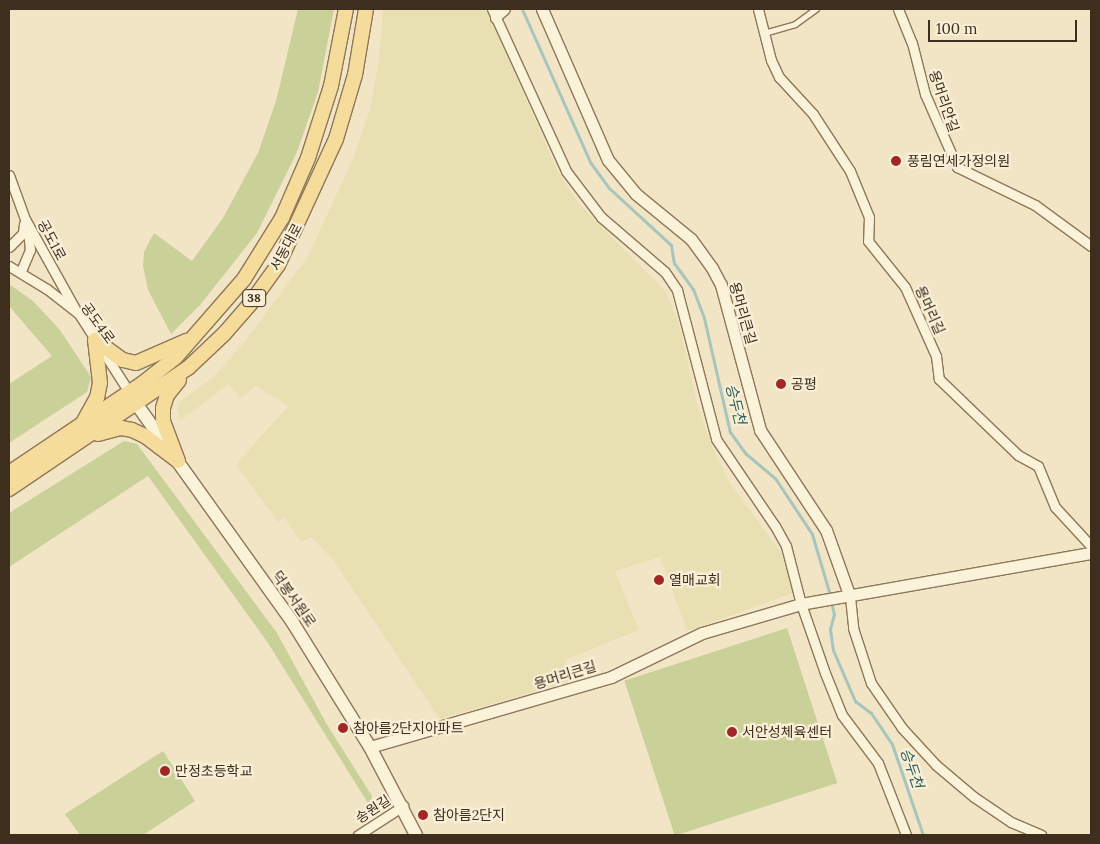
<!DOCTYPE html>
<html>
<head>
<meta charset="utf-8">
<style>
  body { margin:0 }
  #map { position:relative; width:1100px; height:844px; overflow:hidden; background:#f1e5c5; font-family:Lora,"Noto Sans KR",serif }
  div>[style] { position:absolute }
  .farmland>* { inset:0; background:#e8e0b2 }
  .green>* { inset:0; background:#c9d198; transform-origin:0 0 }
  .stream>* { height:3px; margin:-1.5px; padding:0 1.5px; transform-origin:1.5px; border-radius:1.5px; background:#a7c5bd }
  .roads { filter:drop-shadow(1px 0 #8e7759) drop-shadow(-1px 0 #8e7759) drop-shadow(0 1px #8e7759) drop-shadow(0 -1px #8e7759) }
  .service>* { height:4.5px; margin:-2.25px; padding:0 2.25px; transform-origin:2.25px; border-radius:2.25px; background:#fbf2da }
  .minor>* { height:9px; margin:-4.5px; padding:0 4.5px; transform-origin:4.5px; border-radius:4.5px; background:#fbf2da }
  .tertiary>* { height:11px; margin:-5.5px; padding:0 5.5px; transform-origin:5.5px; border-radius:5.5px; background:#fbf2da }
  .secondary>* { height:12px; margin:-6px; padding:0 6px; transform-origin:6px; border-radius:6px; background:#fbf2da }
  .primary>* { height:14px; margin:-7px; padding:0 7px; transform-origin:7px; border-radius:7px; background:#f6dc9b }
  .dots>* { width:14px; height:14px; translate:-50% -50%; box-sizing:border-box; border:2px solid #f8efd6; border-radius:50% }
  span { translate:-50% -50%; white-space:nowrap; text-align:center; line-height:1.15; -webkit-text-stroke:4.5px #f8efd6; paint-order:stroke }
  .shield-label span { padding:1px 4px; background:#f8efd6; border:1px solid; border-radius:4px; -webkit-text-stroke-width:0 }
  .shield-label { font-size:12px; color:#3d2e1e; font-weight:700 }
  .street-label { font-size:14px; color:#3d2e1e }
  .poi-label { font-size:14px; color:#3d2e1e }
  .left { translate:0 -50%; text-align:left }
  .water-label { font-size:15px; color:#2d5e5c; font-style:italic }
  .frame { position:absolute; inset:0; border:10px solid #3d2e1e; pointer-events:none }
  .scale { position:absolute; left:928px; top:20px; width:149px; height:22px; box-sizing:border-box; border:2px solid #3d2e1e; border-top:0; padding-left:6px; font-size:15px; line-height:18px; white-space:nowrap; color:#3d2e1e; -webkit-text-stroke:4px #f8efd6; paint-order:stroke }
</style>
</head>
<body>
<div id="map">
  <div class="farmland">
    <div style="clip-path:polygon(383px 9px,486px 9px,559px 174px,579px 204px,666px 292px,679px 324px,697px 404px,713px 449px,730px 483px,781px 553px,793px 593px,687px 631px,660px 557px,615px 571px,639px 630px,565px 660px,573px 680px,440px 719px,333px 560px,311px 537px,301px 542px,284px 517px,278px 522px,236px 465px,288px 406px,256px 386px,241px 398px,229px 384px,180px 421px,177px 408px,181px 401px,215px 375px,246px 340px,308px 256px,353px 159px,370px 110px,379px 60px)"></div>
  </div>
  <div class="green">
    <div style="clip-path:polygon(298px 9px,334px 9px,318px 92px,297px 152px,257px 233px,200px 305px,171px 334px,148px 290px,143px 266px,144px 252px,154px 233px,192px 261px,223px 218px,258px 153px,276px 101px)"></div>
    <div style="clip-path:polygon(9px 284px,33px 301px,60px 330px,91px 377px,87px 392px,9px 443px,9px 384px,52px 356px,9px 306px)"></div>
    <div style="clip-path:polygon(124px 441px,137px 444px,277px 633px,326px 723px,372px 796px,371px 808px,268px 643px,148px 476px,9px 567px,9px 513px)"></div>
    <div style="left:787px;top:628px;width:163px;height:171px;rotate:72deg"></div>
    <div style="clip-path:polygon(163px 751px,195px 801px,143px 835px,80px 835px,65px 814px)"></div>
  </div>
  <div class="stream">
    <div style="left:522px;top:9px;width:167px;rotate:66deg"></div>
    <div style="left:590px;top:162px;width:32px;rotate:54deg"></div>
    <div style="left:609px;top:188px;width:84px;rotate:42.6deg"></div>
    <div style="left:671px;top:245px;width:18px;rotate:81deg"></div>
    <div style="left:674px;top:263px;width:32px;rotate:54deg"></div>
    <div style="left:693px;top:289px;width:31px;rotate:69deg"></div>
    <div style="left:704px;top:318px;width:117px;rotate:77.2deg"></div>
    <div style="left:730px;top:432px;width:26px;rotate:54deg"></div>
    <div style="left:745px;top:453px;width:39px;rotate:40deg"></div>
    <div style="left:775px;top:478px;width:67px;rotate:56.5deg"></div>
    <div style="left:812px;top:534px;width:64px;rotate:73.6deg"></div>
    <div style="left:831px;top:602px;width:12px;rotate:76deg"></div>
    <div style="left:834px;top:614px;width:16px;rotate:105deg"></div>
    <div style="left:830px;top:629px;width:21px;rotate:82deg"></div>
    <div style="left:833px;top:650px;width:56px;rotate:66.7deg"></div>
    <div style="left:855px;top:701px;width:20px;rotate:37deg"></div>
    <div style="left:871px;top:713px;width:37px;rotate:56deg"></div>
    <div style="left:892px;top:744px;width:96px;rotate:71.2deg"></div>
  </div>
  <div class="roads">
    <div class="service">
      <div style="left:764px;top:33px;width:32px;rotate:-16deg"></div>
      <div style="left:795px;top:24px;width:26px;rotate:-36deg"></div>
    </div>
    <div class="minor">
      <div style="left:492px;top:9px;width:178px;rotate:65.4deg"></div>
      <div style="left:566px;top:171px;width:58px;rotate:52.7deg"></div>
      <div style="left:601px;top:217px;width:84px;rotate:40.7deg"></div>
      <div style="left:665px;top:272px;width:22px;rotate:56deg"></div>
      <div style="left:677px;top:290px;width:154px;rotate:75.3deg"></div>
      <div style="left:716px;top:439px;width:105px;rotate:55.9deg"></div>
      <div style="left:775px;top:526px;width:23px;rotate:61deg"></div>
      <div style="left:786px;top:546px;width:60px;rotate:75.5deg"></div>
      <div style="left:801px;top:604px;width:73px;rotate:70.8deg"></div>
      <div style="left:825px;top:673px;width:45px;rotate:68deg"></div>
      <div style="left:842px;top:715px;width:60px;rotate:53.1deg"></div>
      <div style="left:878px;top:763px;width:77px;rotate:68.7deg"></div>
      <div style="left:758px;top:9px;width:53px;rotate:75.7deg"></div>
      <div style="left:771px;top:60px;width:19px;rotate:65deg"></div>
      <div style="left:779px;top:77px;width:50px;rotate:47.4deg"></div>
      <div style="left:813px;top:114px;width:68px;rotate:57deg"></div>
      <div style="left:850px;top:171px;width:50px;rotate:67.6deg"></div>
      <div style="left:869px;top:217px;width:24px;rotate:92deg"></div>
      <div style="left:868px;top:241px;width:59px;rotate:51.2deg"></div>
      <div style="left:905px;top:287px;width:76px;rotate:65.8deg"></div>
      <div style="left:936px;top:356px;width:23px;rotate:83deg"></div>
      <div style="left:939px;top:379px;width:110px;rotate:43.9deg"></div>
      <div style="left:1018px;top:455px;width:23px;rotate:29deg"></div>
      <div style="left:1038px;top:466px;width:44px;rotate:67.5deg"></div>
      <div style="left:1055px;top:507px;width:53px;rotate:47.3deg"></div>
      <div style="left:898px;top:9px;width:37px;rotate:68deg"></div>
      <div style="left:912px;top:43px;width:53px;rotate:75.7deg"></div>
      <div style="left:925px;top:94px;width:80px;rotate:66.3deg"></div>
      <div style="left:957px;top:167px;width:87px;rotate:26deg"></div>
      <div style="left:1035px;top:205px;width:69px;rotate:36.2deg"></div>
      <div style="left:495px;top:18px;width:13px;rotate:-42deg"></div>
      <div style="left:9px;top:175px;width:47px;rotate:70deg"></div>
      <div style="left:25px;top:219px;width:103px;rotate:60.9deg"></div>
      <div style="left:9px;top:247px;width:20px;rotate:-45deg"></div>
      <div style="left:23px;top:233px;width:9px;rotate:-84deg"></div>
      <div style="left:9px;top:266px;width:44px;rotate:31.2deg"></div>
      <div style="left:47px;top:289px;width:41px;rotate:38deg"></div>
      <div style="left:79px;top:314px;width:93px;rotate:57.3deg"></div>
      <div style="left:21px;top:271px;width:23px;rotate:-67deg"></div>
      <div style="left:30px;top:250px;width:19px;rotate:-96deg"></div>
      <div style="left:850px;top:597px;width:31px;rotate:84deg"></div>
      <div style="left:853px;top:628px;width:58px;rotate:71.9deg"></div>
      <div style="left:871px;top:683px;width:55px;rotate:55.4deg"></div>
      <div style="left:902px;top:728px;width:50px;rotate:47.4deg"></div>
      <div style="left:936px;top:765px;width:50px;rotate:40.1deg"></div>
      <div style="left:974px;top:797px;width:45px;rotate:34deg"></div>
      <div style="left:1011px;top:822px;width:33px;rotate:23deg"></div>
      <div style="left:358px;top:835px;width:54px;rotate:-32.8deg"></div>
    </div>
    <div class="tertiary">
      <div style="left:542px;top:9px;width:165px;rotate:66.4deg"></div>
      <div style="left:608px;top:160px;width:44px;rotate:50.5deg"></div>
      <div style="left:636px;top:194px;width:71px;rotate:39.3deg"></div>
      <div style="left:691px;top:239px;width:36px;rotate:54deg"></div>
      <div style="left:712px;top:268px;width:19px;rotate:62deg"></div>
      <div style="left:721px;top:285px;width:150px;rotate:74.9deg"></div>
      <div style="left:760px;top:430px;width:120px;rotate:56.6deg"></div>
      <div style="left:826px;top:530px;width:71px;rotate:70.3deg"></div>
      <div style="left:370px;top:747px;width:251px;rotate:-16.2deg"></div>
      <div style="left:611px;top:677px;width:101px;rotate:-25.8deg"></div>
      <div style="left:702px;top:633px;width:103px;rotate:-16.3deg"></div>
      <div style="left:801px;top:604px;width:294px;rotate:-10deg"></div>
    </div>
    <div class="secondary">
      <div style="left:130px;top:395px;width:280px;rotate:54.4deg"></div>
      <div style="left:293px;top:623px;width:146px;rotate:58.2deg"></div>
      <div style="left:370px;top:747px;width:99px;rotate:62.4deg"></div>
    </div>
    <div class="primary">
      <div style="left:95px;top:340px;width:34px;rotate:36deg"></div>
      <div style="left:123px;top:360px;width:13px;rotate:13deg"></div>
      <div style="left:136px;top:363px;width:55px;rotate:-23.7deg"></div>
      <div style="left:84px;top:421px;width:26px;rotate:-61deg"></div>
      <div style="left:97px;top:398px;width:15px;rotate:-79deg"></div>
      <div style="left:100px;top:383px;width:43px;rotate:-96.6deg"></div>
      <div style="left:98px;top:434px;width:24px;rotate:-15deg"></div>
      <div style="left:121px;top:428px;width:11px;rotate:10deg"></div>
      <div style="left:132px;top:430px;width:14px;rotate:25deg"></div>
      <div style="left:145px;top:436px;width:41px;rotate:37.1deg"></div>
      <div style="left:178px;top:461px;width:43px;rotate:-110.6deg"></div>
      <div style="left:163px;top:421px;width:13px;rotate:-90deg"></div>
      <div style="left:163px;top:408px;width:14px;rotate:-73deg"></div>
      <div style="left:167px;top:395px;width:19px;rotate:-51deg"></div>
      <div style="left:9px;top:473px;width:161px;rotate:-33.9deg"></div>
      <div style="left:143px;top:383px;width:42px;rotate:-38.2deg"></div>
      <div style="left:176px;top:357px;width:103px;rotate:-48.9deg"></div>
      <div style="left:244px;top:279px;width:72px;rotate:-58.1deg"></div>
      <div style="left:282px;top:218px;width:65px;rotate:-66.6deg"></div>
      <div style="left:308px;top:158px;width:76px;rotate:-72.3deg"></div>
      <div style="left:331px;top:86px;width:78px;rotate:-79deg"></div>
      <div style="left:9px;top:489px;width:216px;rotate:-34.1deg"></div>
      <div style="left:188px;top:368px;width:50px;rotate:-43.4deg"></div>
      <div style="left:224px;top:334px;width:40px;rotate:-49deg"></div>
      <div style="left:250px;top:304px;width:48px;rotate:-54.3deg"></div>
      <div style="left:278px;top:265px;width:139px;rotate:-65.3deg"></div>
      <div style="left:336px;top:139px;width:67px;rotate:-73.5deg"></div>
      <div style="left:355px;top:75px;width:67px;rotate:-80.5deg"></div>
    </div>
  </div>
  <div class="dots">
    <div style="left:896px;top:161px;background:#a22625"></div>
    <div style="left:781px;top:384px;background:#a22625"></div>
    <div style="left:659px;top:580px;background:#a22625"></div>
    <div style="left:343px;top:728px;background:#a22625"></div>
    <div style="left:732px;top:732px;background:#a22625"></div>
    <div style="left:165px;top:771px;background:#a22625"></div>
    <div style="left:423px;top:815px;background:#a22625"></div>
  </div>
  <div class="shield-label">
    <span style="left:254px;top:298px">38</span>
  </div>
  <div class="street-label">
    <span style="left:944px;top:101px;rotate:71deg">용머리안길</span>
    <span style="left:52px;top:240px;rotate:62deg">공도1로</span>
    <span style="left:286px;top:247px;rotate:-62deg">서동대로</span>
    <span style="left:930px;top:310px;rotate:66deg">용머리길</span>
    <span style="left:743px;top:313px;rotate:74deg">용머리큰길</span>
    <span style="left:98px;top:323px;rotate:54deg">공도4로</span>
    <span style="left:294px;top:599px;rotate:55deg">덕봉서원로</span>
    <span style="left:565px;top:675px;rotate:-17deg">용머리큰길</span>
    <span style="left:373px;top:809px;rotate:-33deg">송원길</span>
  </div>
  <div class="poi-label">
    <span class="left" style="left:907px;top:161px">풍림연세가정의원</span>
    <span class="left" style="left:791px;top:384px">공평</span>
    <span class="left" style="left:669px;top:580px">열매교회</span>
    <span class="left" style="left:353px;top:728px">참아름2단지아파트</span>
    <span class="left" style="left:742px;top:732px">서안성체육센터</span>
    <span class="left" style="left:175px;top:771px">만정초등학교</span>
    <span class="left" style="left:433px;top:815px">참아름2단지</span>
  </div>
  <div class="water-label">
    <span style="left:736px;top:404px;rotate:76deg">승두천</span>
    <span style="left:912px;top:768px;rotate:71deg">승두천</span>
  </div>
  <div class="frame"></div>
  <div class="scale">100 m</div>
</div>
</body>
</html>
